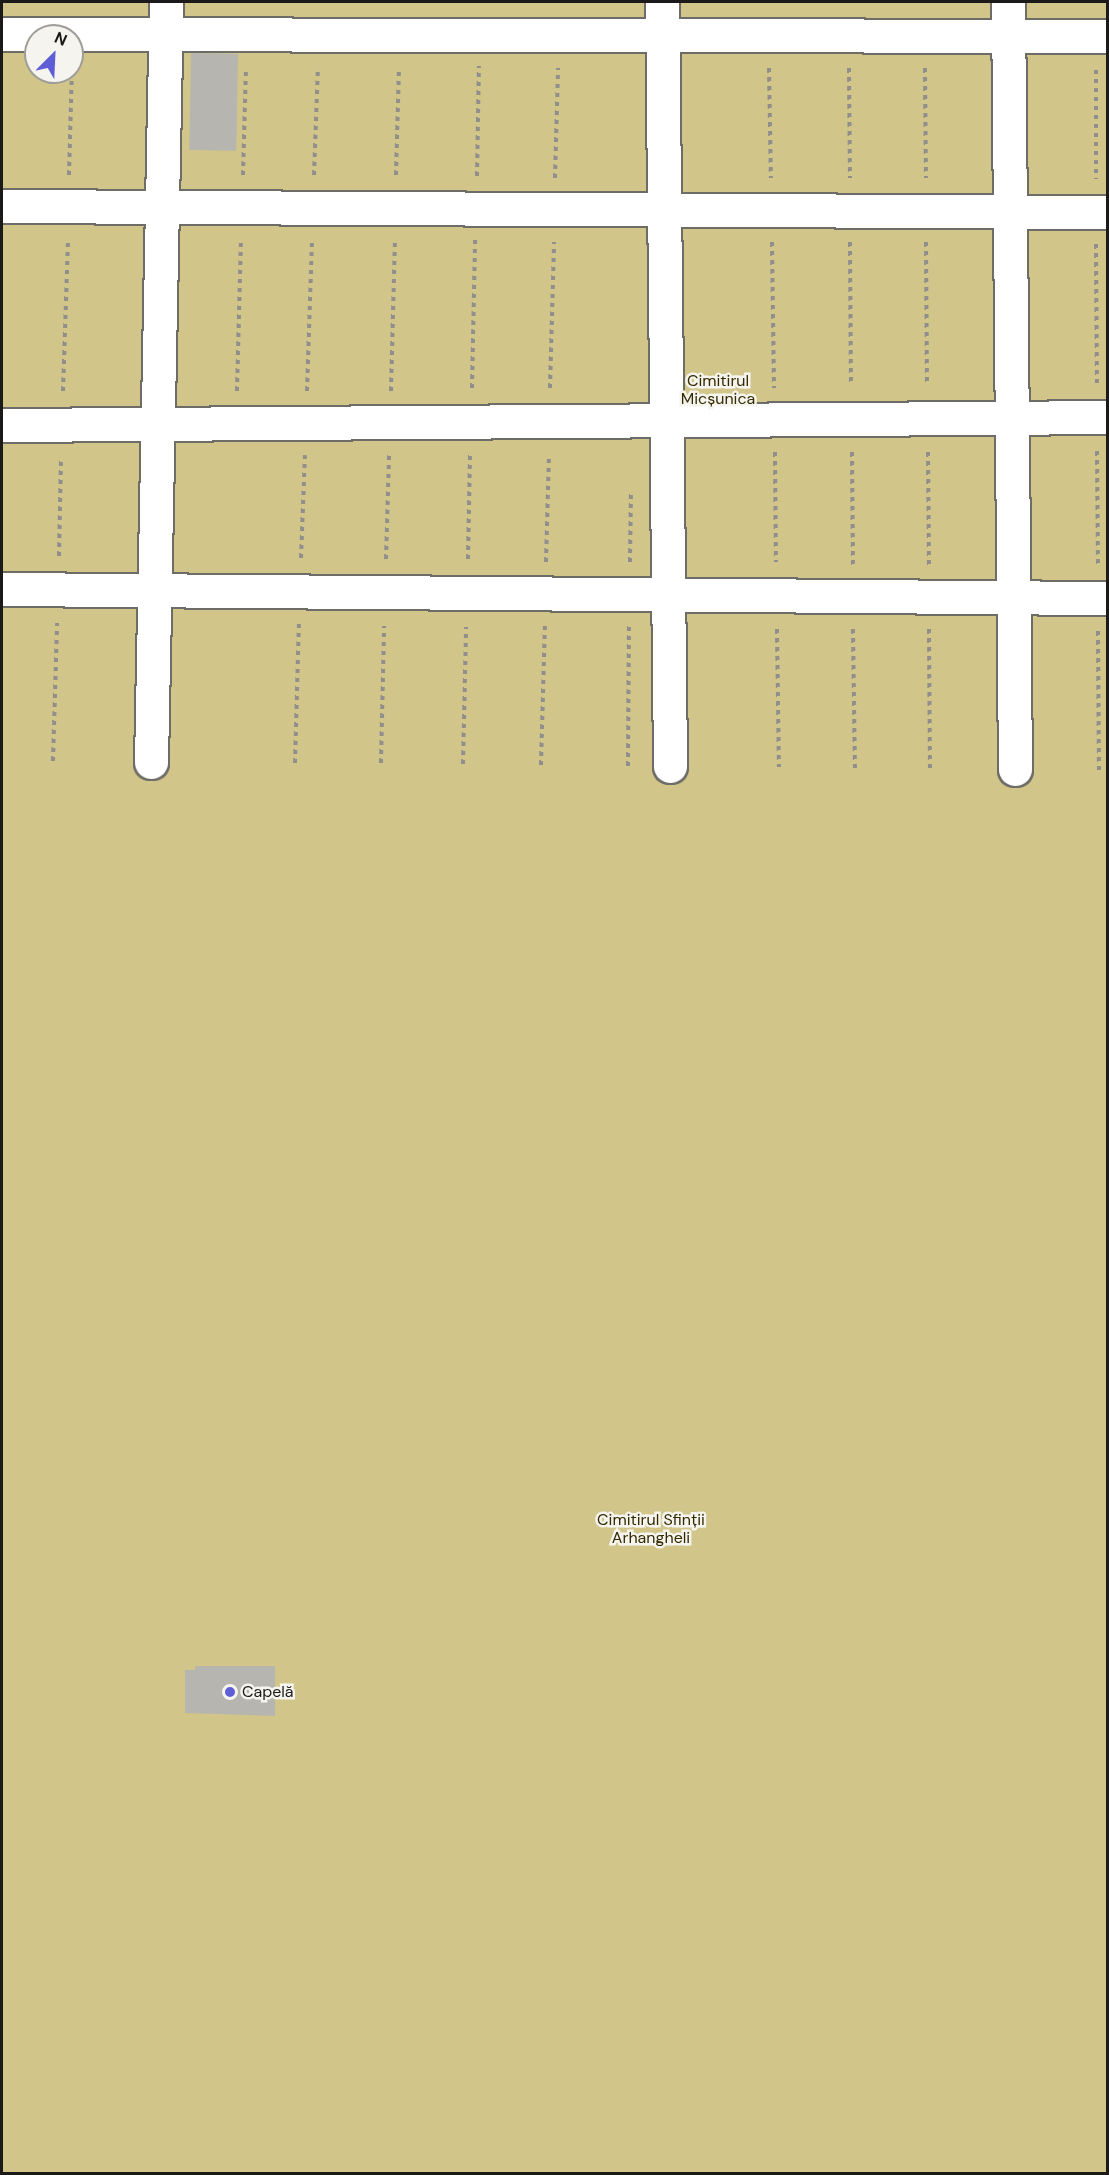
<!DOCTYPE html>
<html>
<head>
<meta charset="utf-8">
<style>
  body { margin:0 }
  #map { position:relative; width:1109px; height:2175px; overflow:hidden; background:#e8e6e0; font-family:"DM Sans",sans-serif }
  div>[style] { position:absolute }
  .green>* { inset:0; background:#d2c589 }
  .building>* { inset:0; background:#b6b5af; transform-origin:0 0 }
  .path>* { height:4px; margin-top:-2px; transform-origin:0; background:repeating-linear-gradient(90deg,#918f8b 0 4.5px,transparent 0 9px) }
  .roads { filter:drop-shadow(2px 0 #6d6c67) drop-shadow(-2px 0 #6d6c67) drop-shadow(0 2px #6d6c67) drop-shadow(0 -2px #6d6c67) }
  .minor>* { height:33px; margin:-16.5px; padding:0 16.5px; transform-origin:16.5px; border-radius:16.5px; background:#fff }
  .dots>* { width:16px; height:16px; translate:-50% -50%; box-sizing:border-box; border:3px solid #f5f4ee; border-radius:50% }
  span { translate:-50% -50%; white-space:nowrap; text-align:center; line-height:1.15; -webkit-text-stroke:5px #f5f4ee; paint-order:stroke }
  .park-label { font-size:16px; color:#332a00 }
  .poi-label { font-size:16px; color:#1b1a18 }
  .left { translate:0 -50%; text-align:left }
  .frame { position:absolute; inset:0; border:3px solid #1b1a18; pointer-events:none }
  .north { position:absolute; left:24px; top:24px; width:60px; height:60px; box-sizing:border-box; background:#f5f4ee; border:2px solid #9e9d98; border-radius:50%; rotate:24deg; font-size:16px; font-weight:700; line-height:24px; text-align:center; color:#1b1a18 }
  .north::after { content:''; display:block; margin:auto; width:21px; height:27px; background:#605ed6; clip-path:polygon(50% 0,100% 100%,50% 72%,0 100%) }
</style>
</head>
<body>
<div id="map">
  <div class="green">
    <div style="clip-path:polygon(evenodd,2px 2px,1107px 2px,1107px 2173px,2px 2174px,2px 2px,36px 36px,72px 36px,72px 72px,36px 72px,36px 36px)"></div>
  </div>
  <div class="building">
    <div style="left:191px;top:53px;width:47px;height:97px;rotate:1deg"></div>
    <div style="clip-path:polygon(195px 1666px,275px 1666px,275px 1716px,185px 1713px,185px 1670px,195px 1670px)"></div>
  </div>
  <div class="path">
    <div style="left:769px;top:68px;width:110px;rotate:89deg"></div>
    <div style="left:849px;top:68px;width:110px;rotate:89.5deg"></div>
    <div style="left:925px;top:68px;width:110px;rotate:89.5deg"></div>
    <div style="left:1096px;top:70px;width:109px;rotate:90deg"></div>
    <div style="left:69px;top:175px;width:107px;rotate:-88.4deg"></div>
    <div style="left:243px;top:175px;width:107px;rotate:-88.4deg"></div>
    <div style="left:314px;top:175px;width:107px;rotate:-87.9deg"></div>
    <div style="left:396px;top:175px;width:107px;rotate:-88.4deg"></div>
    <div style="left:477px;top:176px;width:110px;rotate:-89deg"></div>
    <div style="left:555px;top:178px;width:110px;rotate:-88.4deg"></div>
    <div style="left:772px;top:242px;width:146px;rotate:89.2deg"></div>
    <div style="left:850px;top:242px;width:143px;rotate:89.6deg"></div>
    <div style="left:926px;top:242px;width:143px;rotate:89.6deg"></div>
    <div style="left:1096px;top:244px;width:139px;rotate:89.6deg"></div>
    <div style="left:472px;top:388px;width:148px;rotate:-88.8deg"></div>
    <div style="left:550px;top:388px;width:146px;rotate:-88.4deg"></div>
    <div style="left:63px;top:391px;width:152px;rotate:-88.1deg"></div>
    <div style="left:237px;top:391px;width:152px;rotate:-88.5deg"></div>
    <div style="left:307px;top:391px;width:152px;rotate:-88.1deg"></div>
    <div style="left:391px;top:391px;width:149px;rotate:-88.5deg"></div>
    <div style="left:1097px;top:451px;width:115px;rotate:89.5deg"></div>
    <div style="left:775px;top:452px;width:110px;rotate:89.5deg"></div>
    <div style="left:852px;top:452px;width:113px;rotate:89.5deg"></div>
    <div style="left:928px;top:452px;width:113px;rotate:89.5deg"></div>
    <div style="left:59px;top:556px;width:98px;rotate:-88.8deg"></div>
    <div style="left:301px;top:558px;width:103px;rotate:-87.8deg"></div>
    <div style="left:386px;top:559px;width:104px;rotate:-88.3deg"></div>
    <div style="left:468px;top:559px;width:106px;rotate:-88.9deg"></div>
    <div style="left:546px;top:562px;width:107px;rotate:-88.4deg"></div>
    <div style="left:630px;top:562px;width:71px;rotate:-89.2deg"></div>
    <div style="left:777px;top:629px;width:138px;rotate:89.2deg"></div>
    <div style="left:853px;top:629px;width:139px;rotate:89.2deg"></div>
    <div style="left:929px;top:629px;width:139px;rotate:89.6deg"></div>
    <div style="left:1098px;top:631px;width:139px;rotate:89.6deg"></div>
    <div style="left:53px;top:761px;width:138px;rotate:-88.3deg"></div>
    <div style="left:295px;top:763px;width:140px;rotate:-88.4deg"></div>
    <div style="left:381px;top:763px;width:137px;rotate:-88.7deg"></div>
    <div style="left:463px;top:764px;width:137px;rotate:-88.7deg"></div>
    <div style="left:541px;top:765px;width:139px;rotate:-88.4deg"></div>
    <div style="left:628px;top:766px;width:140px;rotate:-89.6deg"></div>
  </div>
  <div class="roads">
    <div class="minor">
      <div style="left:662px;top:2px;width:764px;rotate:89.4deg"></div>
      <div style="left:1008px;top:2px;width:767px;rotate:89.48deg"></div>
      <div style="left:2px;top:34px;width:1106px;rotate:0.1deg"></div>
      <div style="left:2px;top:206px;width:1106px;rotate:0.31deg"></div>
      <div style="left:2px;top:425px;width:1106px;rotate:-0.41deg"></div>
      <div style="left:2px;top:589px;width:1106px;rotate:0.47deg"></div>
      <div style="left:151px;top:762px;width:760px;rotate:-88.87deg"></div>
    </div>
  </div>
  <div class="dots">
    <div style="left:230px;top:1692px;background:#605ed6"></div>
  </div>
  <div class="park-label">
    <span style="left:718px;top:390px">Cimitirul<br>Micșunica</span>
    <span style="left:651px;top:1529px">Cimitirul Sfinții<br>Arhangheli</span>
  </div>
  <div class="poi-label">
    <span class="left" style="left:242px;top:1692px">Capelă</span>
  </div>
  <div class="frame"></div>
  <div class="north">N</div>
</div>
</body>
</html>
